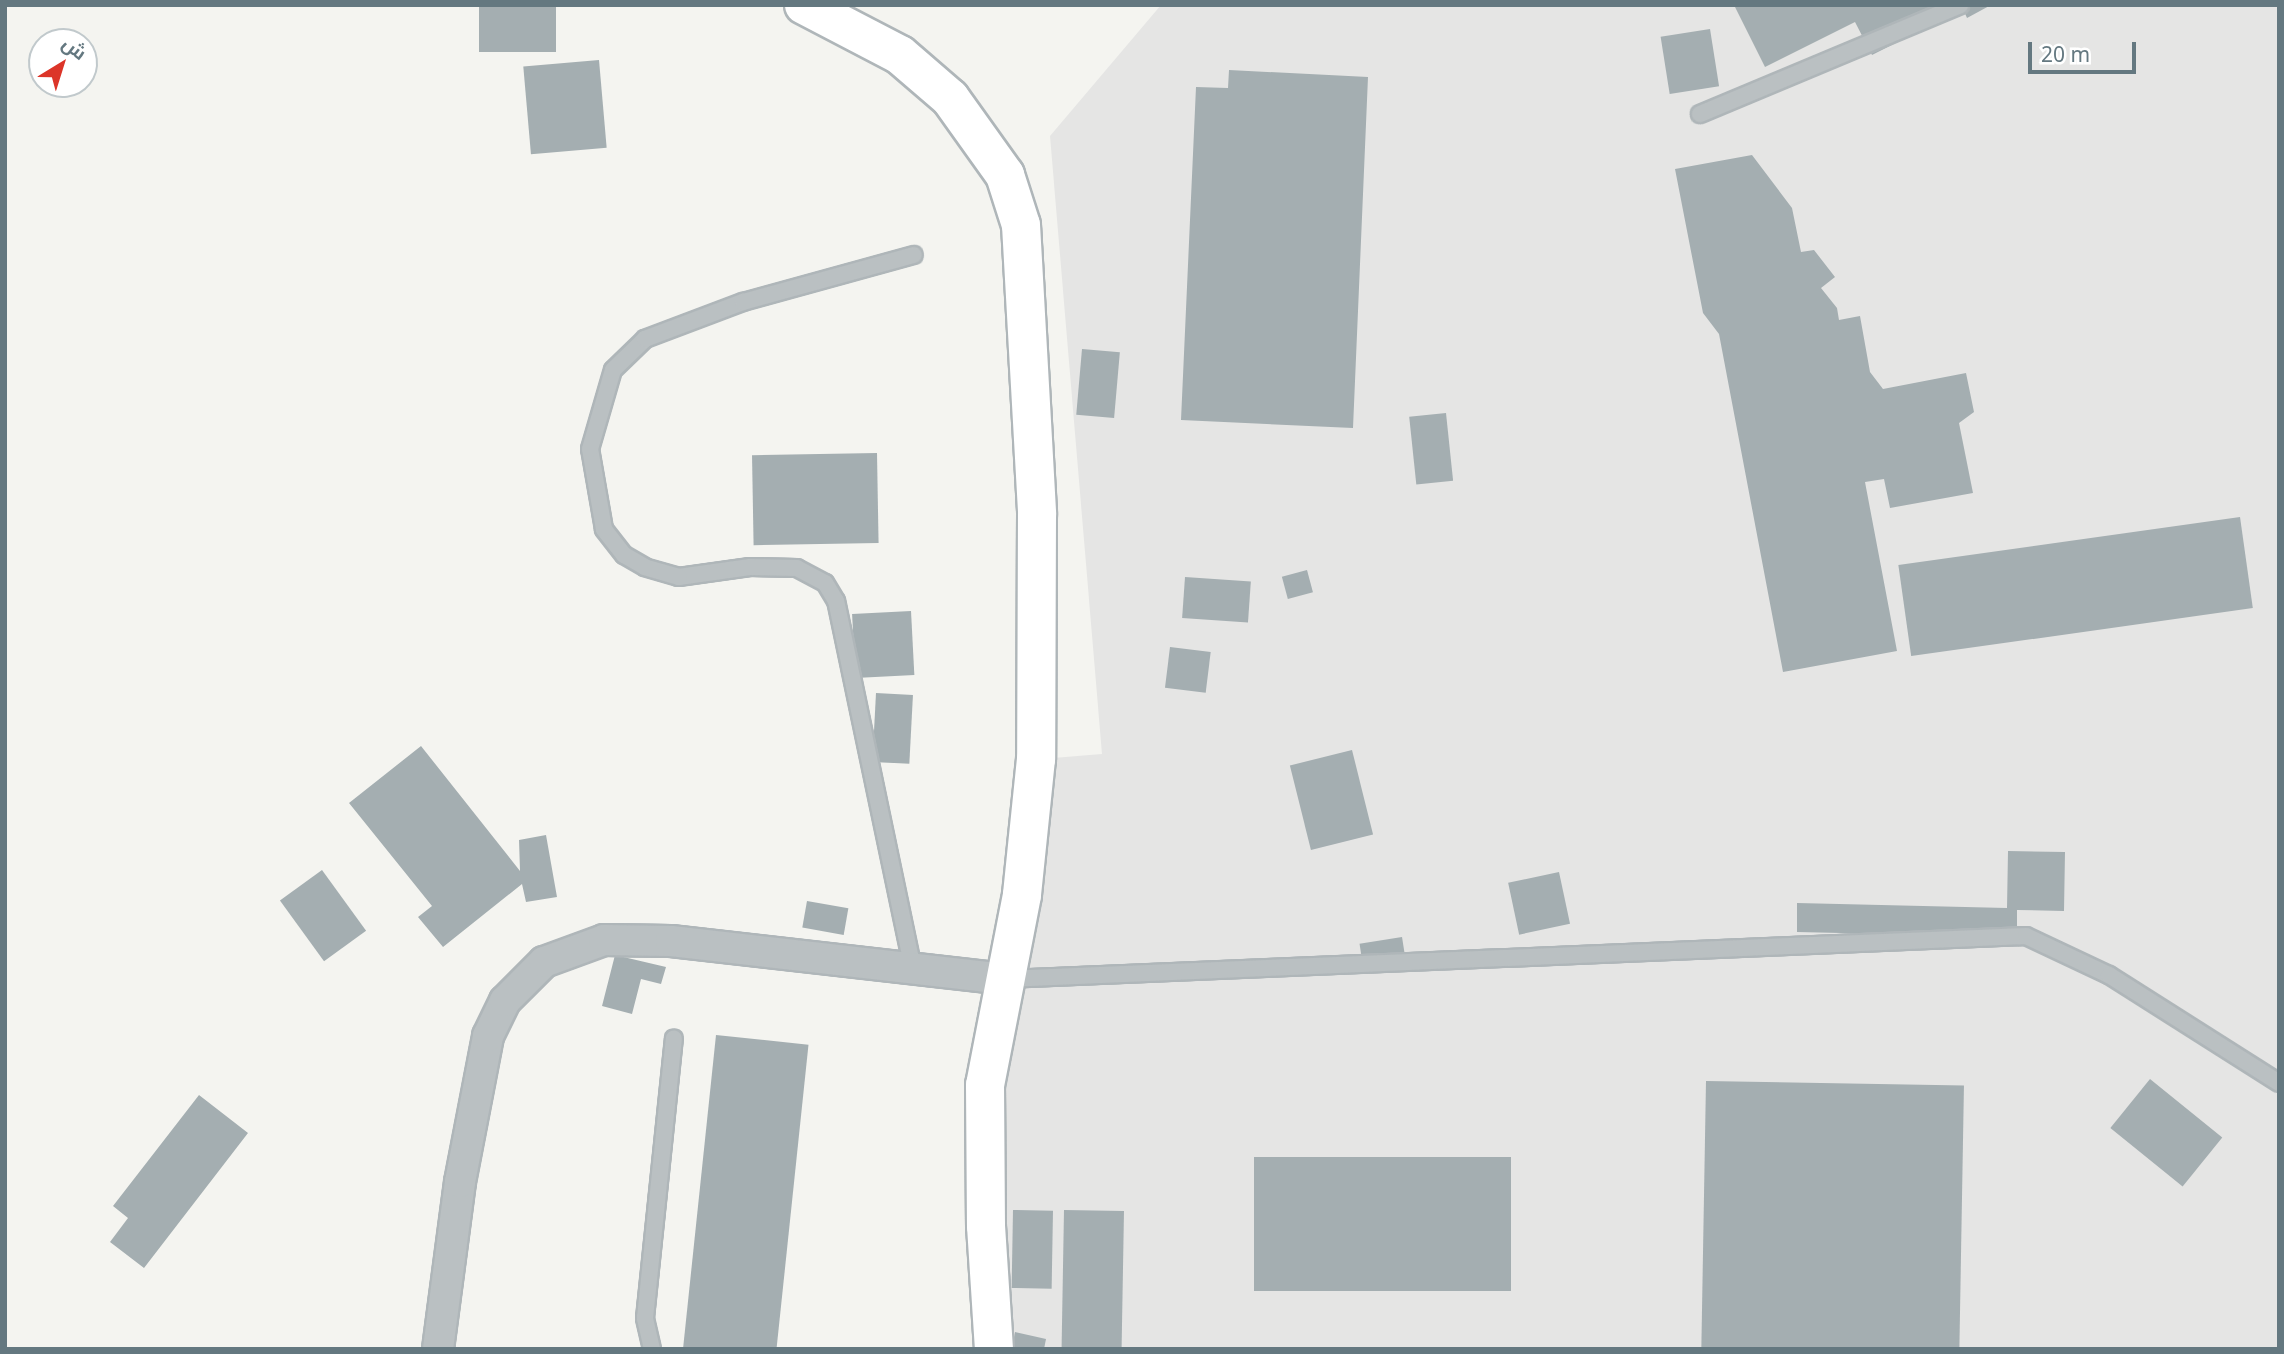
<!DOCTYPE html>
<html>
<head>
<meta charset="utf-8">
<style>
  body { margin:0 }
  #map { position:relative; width:2284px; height:1354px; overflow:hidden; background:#f4f4f0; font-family:"Noto Sans",Cairo,sans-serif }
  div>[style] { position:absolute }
  .built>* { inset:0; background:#e5e5e4 }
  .building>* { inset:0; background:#a4aeb1; transform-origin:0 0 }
  .roads { filter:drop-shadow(2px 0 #afb6b9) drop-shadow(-2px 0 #afb6b9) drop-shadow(0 2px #afb6b9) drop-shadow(0 -2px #afb6b9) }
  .service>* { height:16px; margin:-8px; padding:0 8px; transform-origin:8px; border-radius:8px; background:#bac0c2 }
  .minor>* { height:30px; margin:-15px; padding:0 15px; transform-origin:15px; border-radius:15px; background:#bac0c2 }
  .secondary>* { height:38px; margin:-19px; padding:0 19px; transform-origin:19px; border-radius:19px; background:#fff }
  span { translate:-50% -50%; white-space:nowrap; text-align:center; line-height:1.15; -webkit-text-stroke:7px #fff; paint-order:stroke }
  .frame { position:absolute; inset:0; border:7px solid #647880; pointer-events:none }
  .north { position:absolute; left:28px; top:28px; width:70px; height:70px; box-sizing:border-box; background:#fff; border:2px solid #c1c9cc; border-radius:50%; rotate:38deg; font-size:19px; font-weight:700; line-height:28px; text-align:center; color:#647880 }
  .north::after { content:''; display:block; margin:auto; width:24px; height:32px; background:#dc3529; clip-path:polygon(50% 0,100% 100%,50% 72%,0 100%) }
  .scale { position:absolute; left:2028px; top:42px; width:108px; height:32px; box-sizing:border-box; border:4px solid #647880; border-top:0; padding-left:9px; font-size:21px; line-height:24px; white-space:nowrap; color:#647880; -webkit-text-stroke:5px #fff; paint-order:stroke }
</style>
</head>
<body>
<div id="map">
  <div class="built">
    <div style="clip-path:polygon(1161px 5px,2279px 5px,2279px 1349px,1002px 1349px,999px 1057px,1029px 965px,1032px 812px,1051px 811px,1053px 758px,1102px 754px,1050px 136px)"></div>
  </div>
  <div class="building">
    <div style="left:479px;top:5px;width:77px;height:47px"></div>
    <div style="clip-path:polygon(1734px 5px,1991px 5px,1967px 18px,1963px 9px,1872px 55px,1855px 22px,1765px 67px)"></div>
    <div style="left:1710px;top:29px;width:58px;height:50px;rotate:81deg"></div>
    <div style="left:599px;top:60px;width:88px;height:76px;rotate:85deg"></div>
    <div style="clip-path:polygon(1229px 70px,1368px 77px,1353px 428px,1181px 420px,1196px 87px,1228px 88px)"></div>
    <div style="clip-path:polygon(1752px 155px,1792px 208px,1801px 252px,1814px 250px,1835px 277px,1821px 288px,1837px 308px,1839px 320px,1860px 316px,1870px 372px,1883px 389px,1966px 373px,1974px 412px,1959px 423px,1973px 493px,1890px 508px,1884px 479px,1865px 482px,1897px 651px,1783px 672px,1719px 334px,1703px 313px,1675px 169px)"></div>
    <div style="left:1082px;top:349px;width:38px;height:66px;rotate:5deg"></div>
    <div style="left:1446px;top:413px;width:68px;height:37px;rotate:84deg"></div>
    <div style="left:877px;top:453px;width:90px;height:125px;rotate:89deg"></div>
    <div style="left:2240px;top:517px;width:92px;height:345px;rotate:82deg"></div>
    <div style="left:1307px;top:570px;width:23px;height:26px;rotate:75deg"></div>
    <div style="left:1185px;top:577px;width:66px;height:41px;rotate:4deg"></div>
    <div style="left:911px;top:611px;width:64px;height:59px;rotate:87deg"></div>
    <div style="left:1170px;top:647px;width:41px;height:41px;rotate:7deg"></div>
    <div style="left:876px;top:693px;width:37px;height:69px;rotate:3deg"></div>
    <div style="clip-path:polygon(421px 746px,520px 871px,519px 840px,546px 835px,557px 897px,526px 902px,522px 884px,443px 947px,418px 917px,432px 906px,349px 803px)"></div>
    <div style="left:1352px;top:750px;width:87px;height:64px;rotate:76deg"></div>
    <div style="clip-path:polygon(2008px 851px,2065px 852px,2064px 911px,2017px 910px,2017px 937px,1797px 932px,1797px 903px,2007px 908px)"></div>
    <div style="left:322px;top:870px;width:75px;height:52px;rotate:54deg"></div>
    <div style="left:1559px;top:872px;width:53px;height:52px;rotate:78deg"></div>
    <div style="left:807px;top:901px;width:42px;height:27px;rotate:10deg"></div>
    <div style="left:1402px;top:937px;width:30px;height:43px;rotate:81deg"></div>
    <div style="clip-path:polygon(615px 955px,666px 967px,661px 984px,641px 979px,632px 1014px,602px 1006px)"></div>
    <div style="left:716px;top:1035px;width:93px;height:316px;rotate:6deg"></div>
    <div style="left:2150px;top:1079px;width:93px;height:63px;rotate:39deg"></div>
    <div style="left:1706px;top:1081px;width:258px;height:266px;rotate:1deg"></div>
    <div style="clip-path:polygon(199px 1095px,248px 1133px,144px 1268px,110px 1242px,128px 1218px,113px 1206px)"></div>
    <div style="left:1511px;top:1157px;width:134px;height:257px;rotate:90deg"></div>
    <div style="left:1013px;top:1210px;width:40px;height:78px;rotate:1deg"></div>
    <div style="left:1064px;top:1210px;width:60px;height:139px;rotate:1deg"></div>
    <div style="clip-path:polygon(1015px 1332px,1046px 1339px,1044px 1349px,1012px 1349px)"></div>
  </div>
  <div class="roads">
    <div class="service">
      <div style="left:1700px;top:114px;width:282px;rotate:-22.7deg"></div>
      <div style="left:913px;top:969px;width:376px;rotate:-101.8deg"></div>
      <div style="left:836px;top:601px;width:21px;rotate:-121deg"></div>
      <div style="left:825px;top:583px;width:32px;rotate:-152deg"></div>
      <div style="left:797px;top:568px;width:47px;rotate:-178.8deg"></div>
      <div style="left:750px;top:567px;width:72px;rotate:172deg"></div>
      <div style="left:679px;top:577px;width:35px;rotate:-164deg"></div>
      <div style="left:645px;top:567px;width:24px;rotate:-150deg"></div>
      <div style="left:624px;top:555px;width:33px;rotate:-128deg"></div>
      <div style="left:604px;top:529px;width:81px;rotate:-99.9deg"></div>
      <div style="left:590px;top:449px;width:82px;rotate:-73.8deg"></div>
      <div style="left:613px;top:370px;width:45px;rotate:-44.1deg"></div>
      <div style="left:645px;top:339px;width:105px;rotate:-20.7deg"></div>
      <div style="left:743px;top:302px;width:177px;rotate:-15.4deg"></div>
      <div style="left:1006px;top:979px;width:1021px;rotate:-2.41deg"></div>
      <div style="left:2026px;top:936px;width:92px;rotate:25.2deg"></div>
      <div style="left:2109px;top:975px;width:201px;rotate:32.4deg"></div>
      <div style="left:652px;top:1349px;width:32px;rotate:-103deg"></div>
      <div style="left:645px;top:1318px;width:281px;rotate:-84.1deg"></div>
    </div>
    <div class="minor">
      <div style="left:438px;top:1349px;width:168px;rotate:-82.5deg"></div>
      <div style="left:460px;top:1182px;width:149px;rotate:-79.1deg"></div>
      <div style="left:488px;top:1036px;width:39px;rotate:-64deg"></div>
      <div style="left:505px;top:1001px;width:55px;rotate:-45deg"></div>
      <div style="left:544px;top:962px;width:64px;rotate:-20.1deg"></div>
      <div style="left:604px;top:940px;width:67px;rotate:0.9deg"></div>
      <div style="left:671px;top:941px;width:337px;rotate:6.5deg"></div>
    </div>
    <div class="secondary">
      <div style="left:804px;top:5px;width:108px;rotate:27.5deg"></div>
      <div style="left:900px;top:55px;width:66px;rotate:40.7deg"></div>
      <div style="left:950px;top:98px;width:95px;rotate:54.5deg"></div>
      <div style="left:1005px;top:175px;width:52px;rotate:72.3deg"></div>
      <div style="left:1021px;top:225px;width:290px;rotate:86.8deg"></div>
      <div style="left:1037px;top:515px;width:244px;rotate:90.2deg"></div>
      <div style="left:1036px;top:759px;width:137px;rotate:95.9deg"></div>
      <div style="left:1022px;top:895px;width:194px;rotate:101deg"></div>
      <div style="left:985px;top:1085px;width:141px;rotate:89.6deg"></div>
      <div style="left:986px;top:1226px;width:123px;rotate:86.3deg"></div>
    </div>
  </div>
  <div class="frame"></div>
  <div class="north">ش</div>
  <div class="scale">20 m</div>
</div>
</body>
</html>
